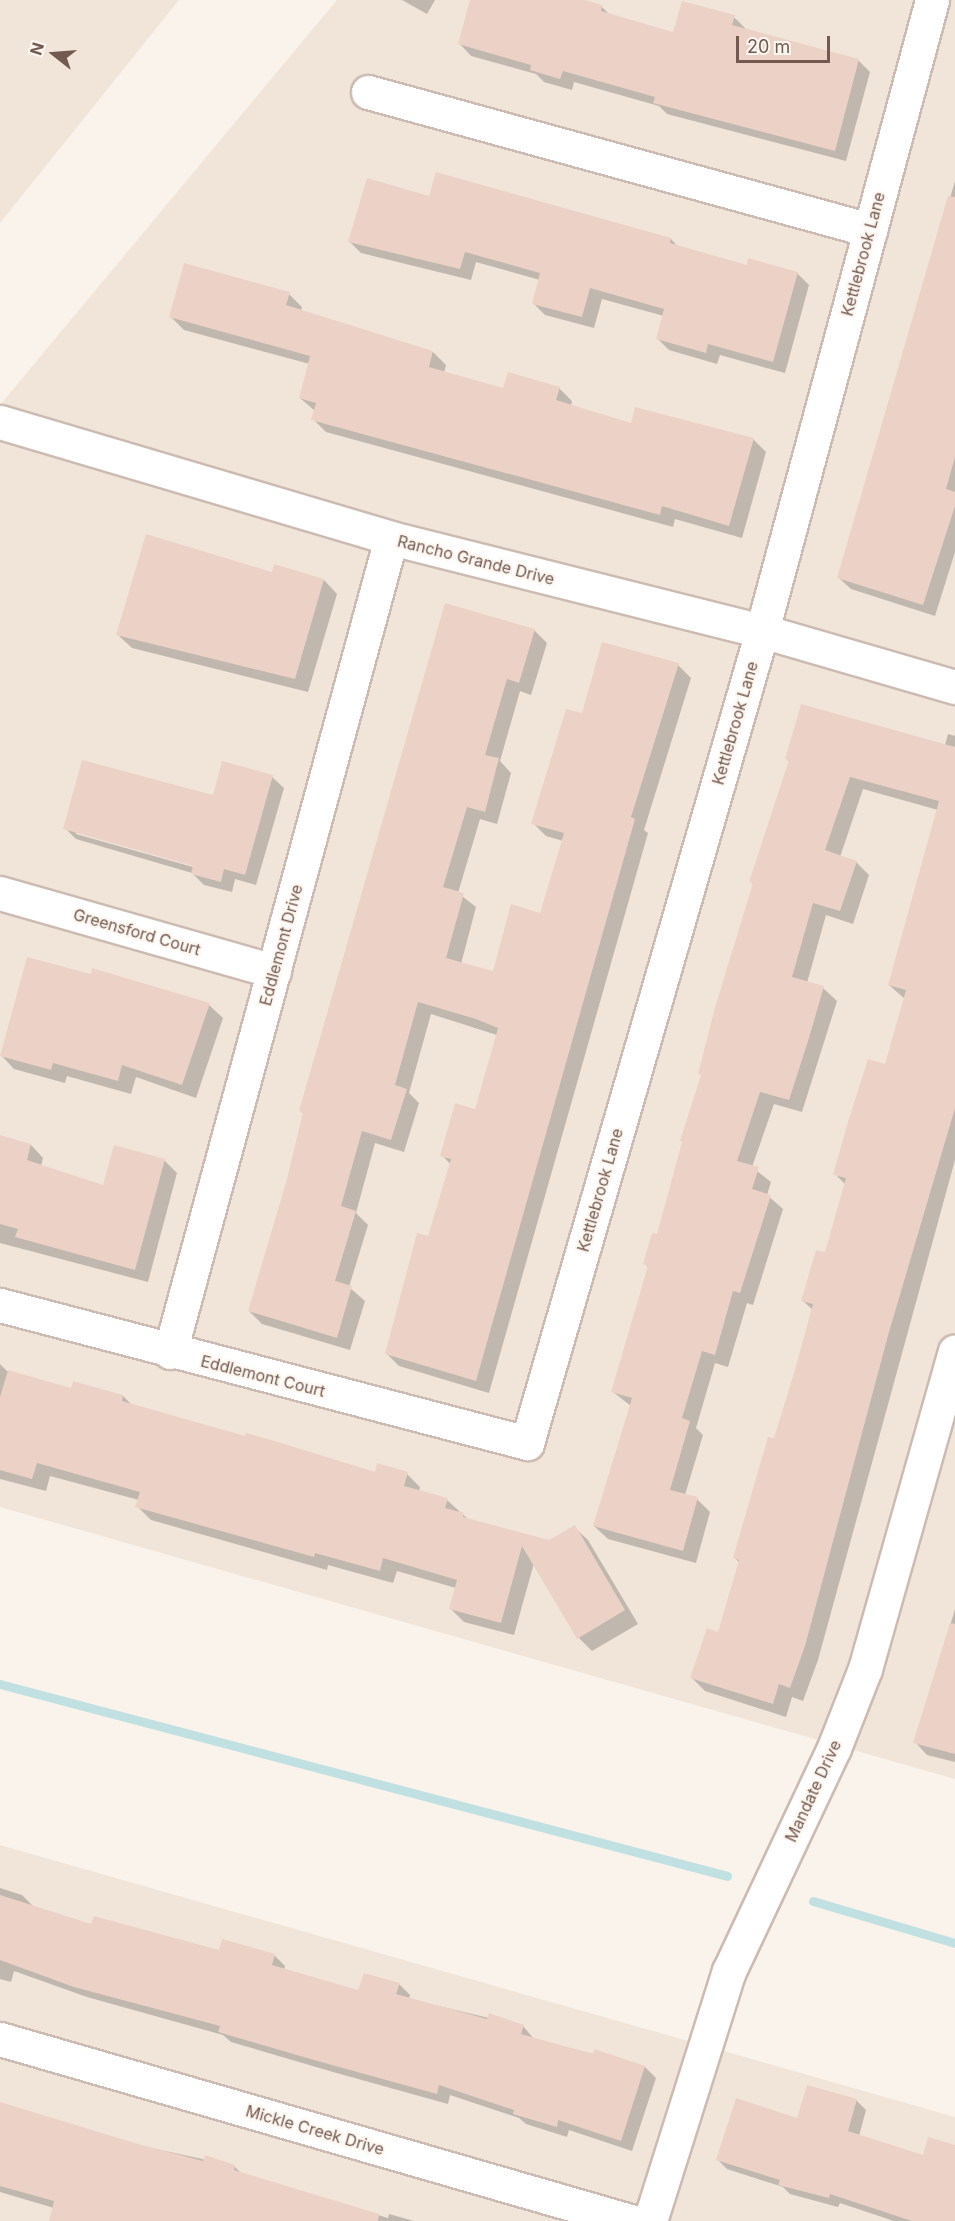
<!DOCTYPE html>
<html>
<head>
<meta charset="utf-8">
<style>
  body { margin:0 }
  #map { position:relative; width:955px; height:2221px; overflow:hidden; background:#faf3eb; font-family:Inter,sans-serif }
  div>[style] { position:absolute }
  .residential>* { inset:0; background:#f1e5da }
  .shadow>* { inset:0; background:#0003 }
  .stream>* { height:9px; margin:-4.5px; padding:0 4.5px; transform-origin:4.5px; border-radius:4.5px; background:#c1e0e2 }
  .building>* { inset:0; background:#ecd2c6 }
  .roads { filter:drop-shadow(2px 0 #ccbbb2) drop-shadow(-2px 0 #ccbbb2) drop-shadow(0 2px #ccbbb2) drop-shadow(0 -2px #ccbbb2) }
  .minor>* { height:33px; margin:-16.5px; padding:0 16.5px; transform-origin:16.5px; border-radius:16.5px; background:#fff }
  span { translate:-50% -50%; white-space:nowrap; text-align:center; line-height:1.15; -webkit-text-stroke:4.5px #fdf7f1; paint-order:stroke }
  .street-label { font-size:16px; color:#735a51 }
  .north { position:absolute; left:24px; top:24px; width:60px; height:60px; -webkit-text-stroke:4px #fdf7f1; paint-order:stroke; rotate:287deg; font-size:16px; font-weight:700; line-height:24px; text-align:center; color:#735a51 }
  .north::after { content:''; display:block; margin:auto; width:21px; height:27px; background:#735a51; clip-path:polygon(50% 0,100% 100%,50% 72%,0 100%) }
  .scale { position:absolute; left:736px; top:36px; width:94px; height:27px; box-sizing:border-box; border:3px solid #735a51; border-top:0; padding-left:8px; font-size:18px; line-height:21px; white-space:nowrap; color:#735a51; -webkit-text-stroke:4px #fdf7f1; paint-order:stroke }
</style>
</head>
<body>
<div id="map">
  <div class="residential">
    <div style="clip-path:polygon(0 0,179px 0,0 223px)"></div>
    <div style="clip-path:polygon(337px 0,955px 0,955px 1779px,0 1507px,0 405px)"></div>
    <div style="clip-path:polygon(0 1845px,955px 2117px,955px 2221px,0 2221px)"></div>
  </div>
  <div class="shadow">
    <div style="clip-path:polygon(402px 0,435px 0,427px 14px)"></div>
    <div style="clip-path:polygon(472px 0,580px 0,601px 6px,610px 15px,674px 34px,734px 17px,746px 29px,858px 60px,870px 72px,846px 161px,667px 114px,659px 106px,574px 82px,572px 90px,544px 82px,536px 74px,471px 56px,460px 44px)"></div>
    <div style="clip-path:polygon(955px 181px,955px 552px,935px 616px,851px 589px,839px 578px)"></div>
    <div style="clip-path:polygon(430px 198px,671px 239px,678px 247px,748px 267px,797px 273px,809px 285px,785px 373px,720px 355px,717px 364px,669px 350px,657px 338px,664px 316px,602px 299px,594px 328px,545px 315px,533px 303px,540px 280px,476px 262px,471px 280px,361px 253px,350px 242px)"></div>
    <div style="clip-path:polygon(289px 294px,302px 307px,301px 311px,433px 352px,446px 365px,444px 373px,504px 390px,559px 388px,572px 401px,571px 406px,632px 425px,753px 439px,766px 452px,742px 538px,675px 519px,673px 527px,326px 432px,313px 419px,315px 411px,300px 398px,310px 364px,184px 330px,171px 317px)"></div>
    <div style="clip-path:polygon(275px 566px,324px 580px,337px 594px,308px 692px,132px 648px,118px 635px,273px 574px)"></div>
    <div style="clip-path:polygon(446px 605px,534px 630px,547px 643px,531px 695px,520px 691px,500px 761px,511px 773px,497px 824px,480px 819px,458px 893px,476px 907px,461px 964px,494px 973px,541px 915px,563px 841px,546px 836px,533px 823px,583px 715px,678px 665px,691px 678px,644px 830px,648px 833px,489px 1393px,399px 1366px,386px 1353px,429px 1238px,451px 1165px,442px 1155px,476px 1111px,497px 1035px,431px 1014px,409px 1093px,419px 1103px,404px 1152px,375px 1143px,356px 1213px,368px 1225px,349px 1287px,365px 1301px,350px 1350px,262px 1324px,249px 1311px,288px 1179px,304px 1114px,301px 1111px)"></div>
    <div style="clip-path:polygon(948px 734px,955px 736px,955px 1160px,818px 1660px,803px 1701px,792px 1697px,786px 1717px,705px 1691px,692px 1678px,719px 1634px,740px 1563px,735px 1558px,775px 1440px,813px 1310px,803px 1301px,826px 1254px,846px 1185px,835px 1174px,886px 1065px,905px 999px,889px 985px,938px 810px,863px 789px,840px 857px,856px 862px,869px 875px,853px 924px,826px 915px,807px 983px,823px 988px,837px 1001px,802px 1112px,774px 1104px,752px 1167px,771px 1182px,767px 1195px,783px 1209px,753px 1305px,747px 1303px,728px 1367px,715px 1363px,696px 1428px,703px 1435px,685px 1495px,697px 1499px,710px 1512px,696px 1563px,608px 1539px,594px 1526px,631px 1406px,613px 1392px,649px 1268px,645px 1264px,658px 1236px,702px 1076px,754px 885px,751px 882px,790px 762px,787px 759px,945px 745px)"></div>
    <div style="clip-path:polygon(evenodd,272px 777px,284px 788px,256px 885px,235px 879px,232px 892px,204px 885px,192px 873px,76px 839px,65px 828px,214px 797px,272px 777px,76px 831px,201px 867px,200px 869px,76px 834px,76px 831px)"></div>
    <div style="clip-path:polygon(92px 976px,209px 1005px,223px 1018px,196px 1098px,136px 1077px,131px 1094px,67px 1076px,65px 1083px,14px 1069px,1px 1055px)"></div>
    <div style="clip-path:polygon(0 1137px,31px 1145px,43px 1158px,41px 1166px,104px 1187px,115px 1147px,165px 1161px,177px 1173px,148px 1282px,0 1243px)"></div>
    <div style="clip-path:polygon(0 1364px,7px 1371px,72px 1389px,123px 1396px,132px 1405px,376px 1474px,407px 1474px,420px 1487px,419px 1492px,447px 1500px,469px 1520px,549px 1541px,574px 1527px,588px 1540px,638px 1624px,592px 1651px,579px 1638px,534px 1563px,514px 1635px,464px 1622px,450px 1608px,456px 1588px,397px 1571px,393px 1583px,328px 1565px,327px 1570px,151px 1520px,137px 1506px,139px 1500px,50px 1476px,46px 1491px,0 1479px)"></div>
    <div style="clip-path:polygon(955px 1609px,955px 1762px,927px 1755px,915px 1742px)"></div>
    <div style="clip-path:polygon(0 1888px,22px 1895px,33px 1906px,92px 1926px,220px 1952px,274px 1955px,285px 1966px,284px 1970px,359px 1991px,399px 1984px,410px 1995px,409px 1999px,523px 2026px,534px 2039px,645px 2067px,656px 2078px,632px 2151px,569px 2130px,567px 2137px,526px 2124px,519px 2118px,450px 2095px,448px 2104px,333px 2072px,231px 2042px,223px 2035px,87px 1997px,14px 1971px,11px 1982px,0 1979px)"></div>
    <div style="clip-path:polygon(856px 2100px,866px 2110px,859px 2136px,924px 2157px,955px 2146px,955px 2221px,894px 2221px,840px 2203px,838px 2207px,790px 2194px,783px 2187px,727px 2169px,717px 2159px,798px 2120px)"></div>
    <div style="clip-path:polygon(0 2103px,138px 2145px,234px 2166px,243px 2175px,388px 2218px,389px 2214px,414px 2221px,50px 2221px,54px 2208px,0 2192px)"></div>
  </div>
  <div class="stream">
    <div style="left:0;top:1684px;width:752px;rotate:14.79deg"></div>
    <div style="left:813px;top:1901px;width:148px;rotate:16.5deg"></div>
  </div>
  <div class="building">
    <div style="clip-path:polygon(470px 0,585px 0,602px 5px,601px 11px,673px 32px,682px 1px,735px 15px,732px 25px,859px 59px,835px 151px,653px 103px,655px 97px,563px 71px,560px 79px,530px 70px,531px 65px,458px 44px)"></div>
    <div style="clip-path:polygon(436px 172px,671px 238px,670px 243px,747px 265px,748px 258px,798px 272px,773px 362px,708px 344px,706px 353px,656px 339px,664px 309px,590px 288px,582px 317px,532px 304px,540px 273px,465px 252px,460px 269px,348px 242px,367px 178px,429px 196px)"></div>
    <div style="clip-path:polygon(948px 196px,955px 197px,955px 457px,946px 489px,955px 492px,955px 506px,923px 605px,837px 578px)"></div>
    <div style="clip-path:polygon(184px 263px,290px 292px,286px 305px,433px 351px,429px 367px,503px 388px,508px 372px,560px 387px,556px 400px,631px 423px,635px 407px,754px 438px,729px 526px,662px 506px,660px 515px,311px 420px,316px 403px,299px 398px,310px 356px,169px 317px)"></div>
    <div style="clip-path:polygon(146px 534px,272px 572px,274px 564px,324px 579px,295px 679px,116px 635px)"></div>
    <div style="clip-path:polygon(445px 603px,535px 629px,519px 683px,507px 679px,485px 755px,499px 758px,485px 812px,467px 807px,443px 887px,464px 893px,446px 958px,493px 971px,511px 904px,540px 913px,564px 833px,531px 824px,566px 709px,582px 713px,602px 642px,679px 663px,631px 817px,635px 819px,476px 1381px,385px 1354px,417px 1233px,428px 1236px,451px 1159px,440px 1156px,455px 1103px,475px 1109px,498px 1028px,476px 1019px,418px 1002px,395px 1085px,407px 1089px,391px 1140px,362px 1131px,341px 1206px,356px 1211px,335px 1281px,352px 1286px,337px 1338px,248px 1311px,287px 1179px,303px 1112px,299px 1111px)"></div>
    <div style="clip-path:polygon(801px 704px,955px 747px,955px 1108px,889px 1332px,805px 1646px,790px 1688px,779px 1684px,773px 1704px,690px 1678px,707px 1628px,718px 1632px,739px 1560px,733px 1558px,768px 1437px,774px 1438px,794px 1373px,813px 1304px,801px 1301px,816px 1250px,825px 1252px,846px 1178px,833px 1175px,848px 1122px,868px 1059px,885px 1064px,906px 990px,888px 985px,939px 801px,850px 777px,825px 850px,857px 861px,840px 911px,813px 903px,792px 977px,824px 986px,809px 1038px,789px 1100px,760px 1092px,737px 1161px,759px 1167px,752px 1189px,771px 1195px,740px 1293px,733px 1291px,715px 1355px,702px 1351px,682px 1418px,690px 1421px,670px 1490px,698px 1497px,683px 1551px,593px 1526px,632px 1398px,611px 1392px,648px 1266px,643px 1264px,652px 1233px,657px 1234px,682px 1142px,680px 1141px,701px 1075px,698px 1074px,714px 1011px,753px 883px,749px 882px,789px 760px,785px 759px)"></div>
    <div style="clip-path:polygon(82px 760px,213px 795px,222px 761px,273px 775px,245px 875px,224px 869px,221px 882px,191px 874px,193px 866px,63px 829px)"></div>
    <div style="clip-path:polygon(27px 957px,91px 974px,92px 968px,210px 1003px,182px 1085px,122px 1065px,118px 1081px,53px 1063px,51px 1070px,0 1056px)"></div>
    <div style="clip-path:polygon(0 1135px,31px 1144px,27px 1160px,103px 1185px,114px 1145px,165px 1159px,135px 1270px,15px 1237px,18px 1229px,0 1224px)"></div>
    <div style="clip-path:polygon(8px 1370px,71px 1388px,73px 1381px,123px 1395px,122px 1401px,245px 1436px,246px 1433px,278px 1442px,375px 1472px,377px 1463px,408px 1472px,404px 1486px,448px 1498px,445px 1508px,464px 1513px,463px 1517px,549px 1540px,575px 1525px,625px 1610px,577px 1639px,522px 1546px,501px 1623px,449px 1609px,457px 1580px,383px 1558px,380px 1571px,315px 1553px,314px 1557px,135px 1507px,140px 1492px,37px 1463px,32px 1479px,0 1470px,0 1397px)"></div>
    <div style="clip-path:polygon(950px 1623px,955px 1624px,955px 1754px,913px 1743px)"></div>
    <div style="clip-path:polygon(0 1895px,91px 1924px,94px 1916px,219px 1950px,222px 1939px,275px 1954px,272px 1965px,358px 1990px,364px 1973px,400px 1983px,396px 1994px,487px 2019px,489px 2013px,524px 2025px,521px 2034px,593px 2054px,594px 2049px,645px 2066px,621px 2141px,558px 2120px,557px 2127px,513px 2114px,514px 2110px,439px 2085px,437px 2094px,321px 2062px,218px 2032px,220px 2026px,74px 1987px,0 1960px)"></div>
    <div style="clip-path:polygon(807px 2085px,857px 2099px,848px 2131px,923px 2155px,928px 2137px,955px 2145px,955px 2221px,912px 2221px,830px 2194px,829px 2198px,778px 2185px,780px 2180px,716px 2160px,736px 2098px,797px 2118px)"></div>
    <div style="clip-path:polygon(0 2102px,138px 2144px,203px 2161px,205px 2155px,235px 2165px,234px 2170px,379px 2214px,378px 2221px,49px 2221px,54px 2201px,0 2186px)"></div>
  </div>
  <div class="roads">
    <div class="minor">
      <div style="left:368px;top:92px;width:521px;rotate:15.37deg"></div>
      <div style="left:0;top:422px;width:408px;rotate:16.5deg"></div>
      <div style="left:391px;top:538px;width:382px;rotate:14.1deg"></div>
      <div style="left:762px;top:631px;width:201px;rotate:16.2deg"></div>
      <div style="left:0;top:893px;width:285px;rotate:15.9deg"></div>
      <div style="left:0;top:1305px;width:545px;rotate:14.67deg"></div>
      <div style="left:527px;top:1443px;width:845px;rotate:-73.86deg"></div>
      <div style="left:762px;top:631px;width:653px;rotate:-74.92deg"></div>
      <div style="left:170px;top:1352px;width:843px;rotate:-74.81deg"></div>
      <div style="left:0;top:2039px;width:656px;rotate:16.11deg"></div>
      <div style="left:650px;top:2221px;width:262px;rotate:-72.5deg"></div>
      <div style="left:729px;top:1971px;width:246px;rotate:-64.8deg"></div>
      <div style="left:834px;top:1748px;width:85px;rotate:-68.6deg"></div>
      <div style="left:865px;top:1669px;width:330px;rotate:-74.2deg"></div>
    </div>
  </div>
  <div class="street-label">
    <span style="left:863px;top:254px;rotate:-75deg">Kettlebrook Lane</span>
    <span style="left:476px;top:560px;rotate:14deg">Rancho Grande Drive</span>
    <span style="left:735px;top:723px;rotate:-74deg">Kettlebrook Lane</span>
    <span style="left:137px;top:932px;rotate:16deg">Greensford Court</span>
    <span style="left:281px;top:945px;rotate:-75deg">Eddlemont Drive</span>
    <span style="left:600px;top:1190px;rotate:-74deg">Kettlebrook Lane</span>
    <span style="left:263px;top:1376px;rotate:14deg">Eddlemont Court</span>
    <span style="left:813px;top:1791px;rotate:-65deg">Mandate Drive</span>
    <span style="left:315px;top:2130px;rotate:16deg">Mickle Creek Drive</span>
  </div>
  <div class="north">N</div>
  <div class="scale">20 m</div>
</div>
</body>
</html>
